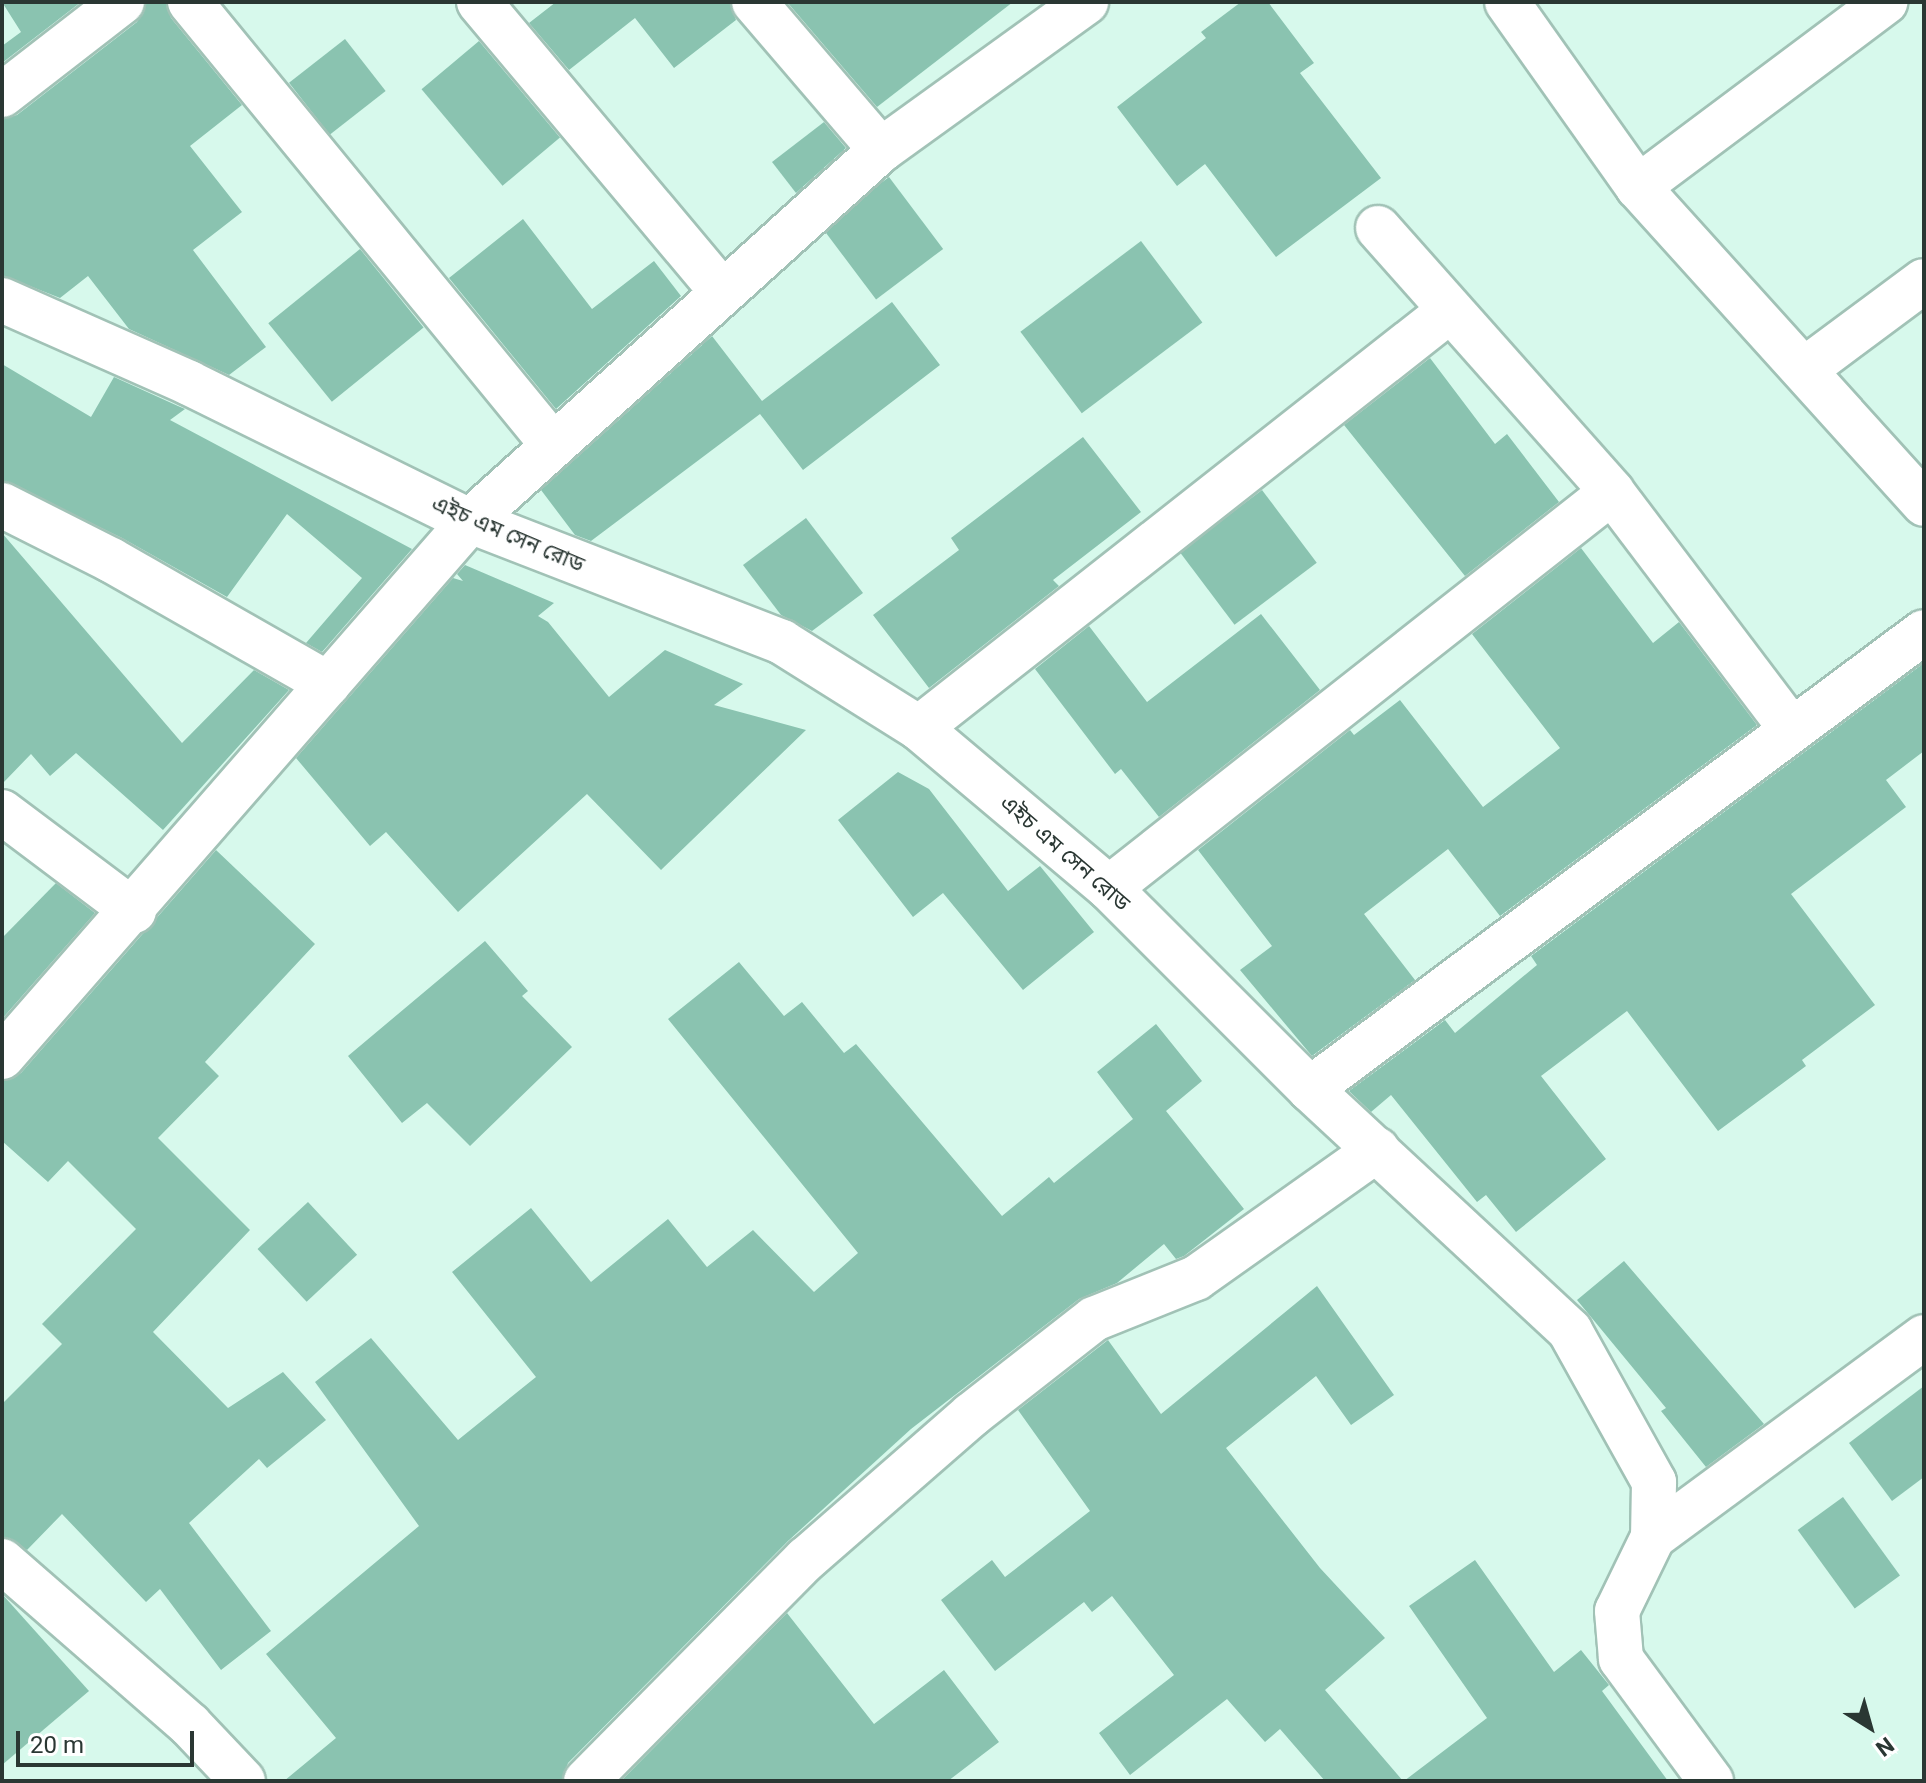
<!DOCTYPE html>
<html>
<head>
<meta charset="utf-8">
<style>
  body { margin:0 }
  #map { position:relative; width:1926px; height:1783px; overflow:hidden; background:#d7f9ec; font-family:Roboto,"Noto Sans Bengali",sans-serif }
  div>[style] { position:absolute }
  .building>* { inset:0; background:#8ac3b0; transform-origin:0 0 }
  .roads { filter:drop-shadow(2px 0 #a1c2b6) drop-shadow(-2px 0 #a1c2b6) drop-shadow(0 2px #a1c2b6) drop-shadow(0 -2px #a1c2b6) }
  .street>* { height:44px; margin:-22px; padding:0 22px; transform-origin:22px; border-radius:22px; background:#fff }
  .secondary>* { height:44px; margin:-22px; padding:0 22px; transform-origin:22px; border-radius:22px; background:#fff }
  span { translate:-50% -50%; white-space:nowrap; text-align:center; line-height:1.15; -webkit-text-stroke:8px #fff; paint-order:stroke }
  .street-label { font-size:22px; color:#2a3733 }
  .frame { position:absolute; inset:0; border:4px solid #2a3733; pointer-events:none }
  .north { position:absolute; left:1830px; top:1687px; width:80px; height:80px; -webkit-text-stroke:6px #fff; paint-order:stroke; rotate:143deg; font-size:22px; font-weight:700; line-height:32px; text-align:center; color:#2a3733 }
  .north::after { content:''; display:block; margin:auto; width:28px; height:36px; background:#2a3733; clip-path:polygon(50% 0,100% 100%,50% 72%,0 100%) }
  .scale { position:absolute; left:16px; top:1731px; width:178px; height:36px; box-sizing:border-box; border:4px solid #2a3733; border-top:0; padding-left:10px; font-size:24px; line-height:28px; white-space:nowrap; color:#2a3733; -webkit-text-stroke:6px #fff; paint-order:stroke }
</style>
</head>
<body>
<div id="map">
  <div class="building">
    <div style="clip-path:polygon(2px 2px,81px 2px,2px 63px,2px 46px,21px 32px)"></div>
    <div style="clip-path:polygon(146px 2px,166px 2px,171px 18px,242px 105px,190px 146px,242px 212px,193px 250px,266px 347px,229px 375px,129px 329px,88px 276px,60px 298px,2px 275px,2px 119px,17px 115px,137px 22px)"></div>
    <div style="clip-path:polygon(556px 2px,730px 2px,736px 20px,674px 68px,635px 18px,569px 70px,529px 23px)"></div>
    <div style="clip-path:polygon(787px 2px,1013px 2px,877px 107px)"></div>
    <div style="clip-path:polygon(1241px 2px,1268px 2px,1314px 63px,1300px 73px,1381px 178px,1276px 257px,1205px 164px,1177px 186px,1117px 107px,1206px 38px,1201px 32px)"></div>
    <div style="left:345px;top:39px;width:66px;height:71px;rotate:52deg"></div>
    <div style="left:479px;top:41px;width:126px;height:75px;rotate:50deg"></div>
    <div style="clip-path:polygon(824px 122px,846px 148px,796px 193px,772px 162px)"></div>
    <div style="left:889px;top:177px;width:90px;height:84px;rotate:53deg"></div>
    <div style="clip-path:polygon(523px 219px,592px 309px,654px 261px,681px 296px,556px 409px,449px 278px)"></div>
    <div style="left:1141px;top:241px;width:102px;height:151px;rotate:53deg"></div>
    <div style="left:360px;top:249px;width:101px;height:118px;rotate:51deg"></div>
    <div style="clip-path:polygon(892px 302px,940px 365px,803px 470px,760px 414px,591px 541px,575px 535px,541px 490px,712px 336px,762px 401px)"></div>
    <div style="clip-path:polygon(1430px 358px,1495px 444px,1507px 434px,1559px 502px,1465px 576px,1344px 425px)"></div>
    <div style="clip-path:polygon(2px 364px,91px 417px,114px 377px,178px 406px,185px 409px,170px 420px,412px 549px,322px 652px,306px 643px,362px 578px,287px 514px,227px 597px,122px 538px,2px 480px)"></div>
    <div style="clip-path:polygon(1083px 437px,1141px 512px,1053px 580px,1059px 586px,929px 688px,873px 615px,959px 550px,951px 538px)"></div>
    <div style="left:1262px;top:490px;width:91px;height:103px;rotate:53deg"></div>
    <div style="clip-path:polygon(806px 518px,863px 593px,812px 631px,781px 615px,743px 565px)"></div>
    <div style="clip-path:polygon(2px 533px,182px 743px,254px 670px,289px 690px,163px 830px,76px 753px,50px 776px,31px 754px,2px 784px)"></div>
    <div style="clip-path:polygon(1581px 548px,1653px 643px,1679px 622px,1757px 725px,1500px 916px,1448px 849px,1364px 914px,1415px 980px,1312px 1056px,1240px 970px,1272px 946px,1198px 850px,1350px 730px,1354px 735px,1400px 700px,1483px 807px,1560px 748px,1472px 634px)"></div>
    <div style="clip-path:polygon(465px 565px,554px 603px,538px 616px,548px 622px,609px 697px,665px 650px,743px 684px,714px 705px,806px 730px,661px 870px,587px 794px,458px 912px,386px 832px,370px 846px,296px 758px,453px 578px,463px 581px,457px 574px)"></div>
    <div style="clip-path:polygon(1261px 614px,1320px 690px,1159px 817px,1121px 769px,1115px 774px,1035px 669px,1089px 626px,1147px 702px)"></div>
    <div style="clip-path:polygon(1924px 663px,1924px 751px,1886px 780px,1906px 807px,1791px 894px,1875px 1005px,1802px 1060px,1806px 1066px,1718px 1131px,1627px 1011px,1541px 1076px,1606px 1159px,1516px 1232px,1486px 1195px,1477px 1202px,1391px 1095px,1371px 1112px,1349px 1091px,1445px 1020px,1455px 1033px,1537px 965px,1531px 956px)"></div>
    <div style="clip-path:polygon(898px 772px,929px 789px,1008px 891px,1040px 866px,1094px 932px,1023px 990px,943px 893px,913px 917px,838px 820px)"></div>
    <div style="clip-path:polygon(216px 850px,315px 944px,205px 1062px,219px 1076px,158px 1138px,250px 1230px,153px 1332px,228px 1408px,283px 1372px,326px 1420px,267px 1468px,259px 1459px,189px 1523px,271px 1631px,221px 1670px,160px 1589px,146px 1602px,62px 1514px,27px 1550px,2px 1537px,2px 1404px,62px 1344px,42px 1324px,136px 1229px,68px 1161px,48px 1182px,2px 1141px,2px 1081px,21px 1073px)"></div>
    <div style="clip-path:polygon(56px 883px,95px 913px,2px 1019px,2px 938px)"></div>
    <div style="clip-path:polygon(485px 941px,528px 991px,522px 996px,572px 1047px,470px 1146px,427px 1103px,402px 1123px,348px 1056px)"></div>
    <div style="clip-path:polygon(739px 962px,784px 1016px,802px 1002px,844px 1053px,856px 1044px,1002px 1216px,1049px 1177px,1054px 1183px,1133px 1119px,1097px 1072px,1156px 1024px,1202px 1081px,1166px 1111px,1244px 1209px,1184px 1256px,1176px 1259px,1164px 1244px,1117px 1283px,1079px 1299px,911px 1429px,788px 1541px,568px 1763px,562px 1781px,284px 1781px,336px 1738px,266px 1654px,419px 1526px,315px 1382px,371px 1338px,458px 1440px,536px 1377px,452px 1272px,531px 1208px,591px 1282px,668px 1219px,707px 1267px,753px 1230px,814px 1292px,858px 1253px,668px 1019px)"></div>
    <div style="left:308px;top:1202px;width:72px;height:69px;rotate:47deg"></div>
    <div style="clip-path:polygon(1624px 1261px,1764px 1424px,1706px 1467px,1661px 1411px,1666px 1408px,1577px 1300px)"></div>
    <div style="clip-path:polygon(1317px 1286px,1394px 1395px,1351px 1425px,1316px 1376px,1226px 1448px,1320px 1568px,1385px 1638px,1325px 1690px,1403px 1781px,1325px 1781px,1280px 1729px,1265px 1742px,1227px 1699px,1130px 1775px,1099px 1733px,1174px 1675px,1112px 1596px,1092px 1612px,1084px 1602px,995px 1671px,941px 1600px,992px 1560px,1005px 1577px,1090px 1511px,1018px 1410px,1108px 1340px,1161px 1414px)"></div>
    <div style="clip-path:polygon(1924px 1386px,1924px 1477px,1892px 1501px,1849px 1443px)"></div>
    <div style="left:1843px;top:1497px;width:97px;height:56px;rotate:54deg"></div>
    <div style="clip-path:polygon(1475px 1560px,1554px 1672px,1581px 1650px,1609px 1685px,1602px 1691px,1668px 1781px,1404px 1781px,1487px 1718px,1409px 1606px)"></div>
    <div style="clip-path:polygon(2px 1594px,89px 1691px,2px 1765px)"></div>
    <div style="clip-path:polygon(787px 1613px,874px 1724px,944px 1670px,999px 1742px,948px 1781px,621px 1781px)"></div>
  </div>
  <div class="roads">
    <div class="street">
      <div style="left:190px;top:2px;width:573px;rotate:50.67deg"></div>
      <div style="left:479px;top:2px;width:376px;rotate:50deg"></div>
      <div style="left:754px;top:2px;width:195px;rotate:49.4deg"></div>
      <div style="left:1507px;top:2px;width:227px;rotate:54.7deg"></div>
      <div style="left:1638px;top:187px;width:427px;rotate:47.9deg"></div>
      <div style="left:2px;top:95px;width:152px;rotate:-37.8deg"></div>
      <div style="left:1638px;top:187px;width:309px;rotate:-36.8deg"></div>
      <div style="left:1378px;top:228px;width:353px;rotate:48.4deg"></div>
      <div style="left:1612px;top:492px;width:298px;rotate:52.9deg"></div>
      <div style="left:1804px;top:370px;width:149px;rotate:-36.6deg"></div>
      <div style="left:2px;top:505px;width:122px;rotate:26.8deg"></div>
      <div style="left:111px;top:560px;width:250px;rotate:29.7deg"></div>
      <div style="left:919px;top:728px;width:673px;rotate:-38.18deg"></div>
      <div style="left:2px;top:812px;width:165px;rotate:36.9deg"></div>
      <div style="left:1109px;top:888px;width:640px;rotate:-38.21deg"></div>
      <div style="left:2px;top:1057px;width:712px;rotate:-48.87deg"></div>
      <div style="left:470px;top:521px;width:554px;rotate:-42.07deg"></div>
      <div style="left:881px;top:150px;width:253px;rotate:-35.8deg"></div>
      <div style="left:1310px;top:1089px;width:765px;rotate:-36.66deg"></div>
      <div style="left:1653px;top:1537px;width:337px;rotate:-36.4deg"></div>
      <div style="left:2px;top:1561px;width:249px;rotate:41.1deg"></div>
      <div style="left:190px;top:1725px;width:77px;rotate:46.6deg"></div>
    </div>
    <div class="secondary">
      <div style="left:2px;top:300px;width:205px;rotate:23.9deg"></div>
      <div style="left:189px;top:383px;width:313px;rotate:26.2deg"></div>
      <div style="left:470px;top:521px;width:335px;rotate:21.2deg"></div>
      <div style="left:782px;top:642px;width:162px;rotate:32.1deg"></div>
      <div style="left:919px;top:728px;width:248px;rotate:40.1deg"></div>
      <div style="left:1109px;top:888px;width:284px;rotate:45deg"></div>
      <div style="left:1310px;top:1089px;width:355px;rotate:42.9deg"></div>
      <div style="left:1570px;top:1331px;width:173px;rotate:60.9deg"></div>
      <div style="left:1654px;top:1482px;width:55px;rotate:91deg"></div>
      <div style="left:1653px;top:1537px;width:82px;rotate:115.9deg"></div>
      <div style="left:1617px;top:1611px;width:48px;rotate:85.2deg"></div>
      <div style="left:1621px;top:1659px;width:152px;rotate:53.6deg"></div>
      <div style="left:586px;top:1781px;width:313px;rotate:-45.3deg"></div>
      <div style="left:806px;top:1559px;width:219px;rotate:-41.1deg"></div>
      <div style="left:971px;top:1415px;width:156px;rotate:-38deg"></div>
      <div style="left:1094px;top:1319px;width:110px;rotate:-21.9deg"></div>
      <div style="left:1196px;top:1278px;width:222px;rotate:-35.3deg"></div>
    </div>
  </div>
  <div class="street-label">
    <span style="left:508px;top:534px;rotate:23deg">এইচ এম সেন রোড</span>
    <span style="left:1065px;top:853px;rotate:41deg">এইচ এম সেন রোড</span>
  </div>
  <div class="frame"></div>
  <div class="north">N</div>
  <div class="scale">20 m</div>
</div>
</body>
</html>
